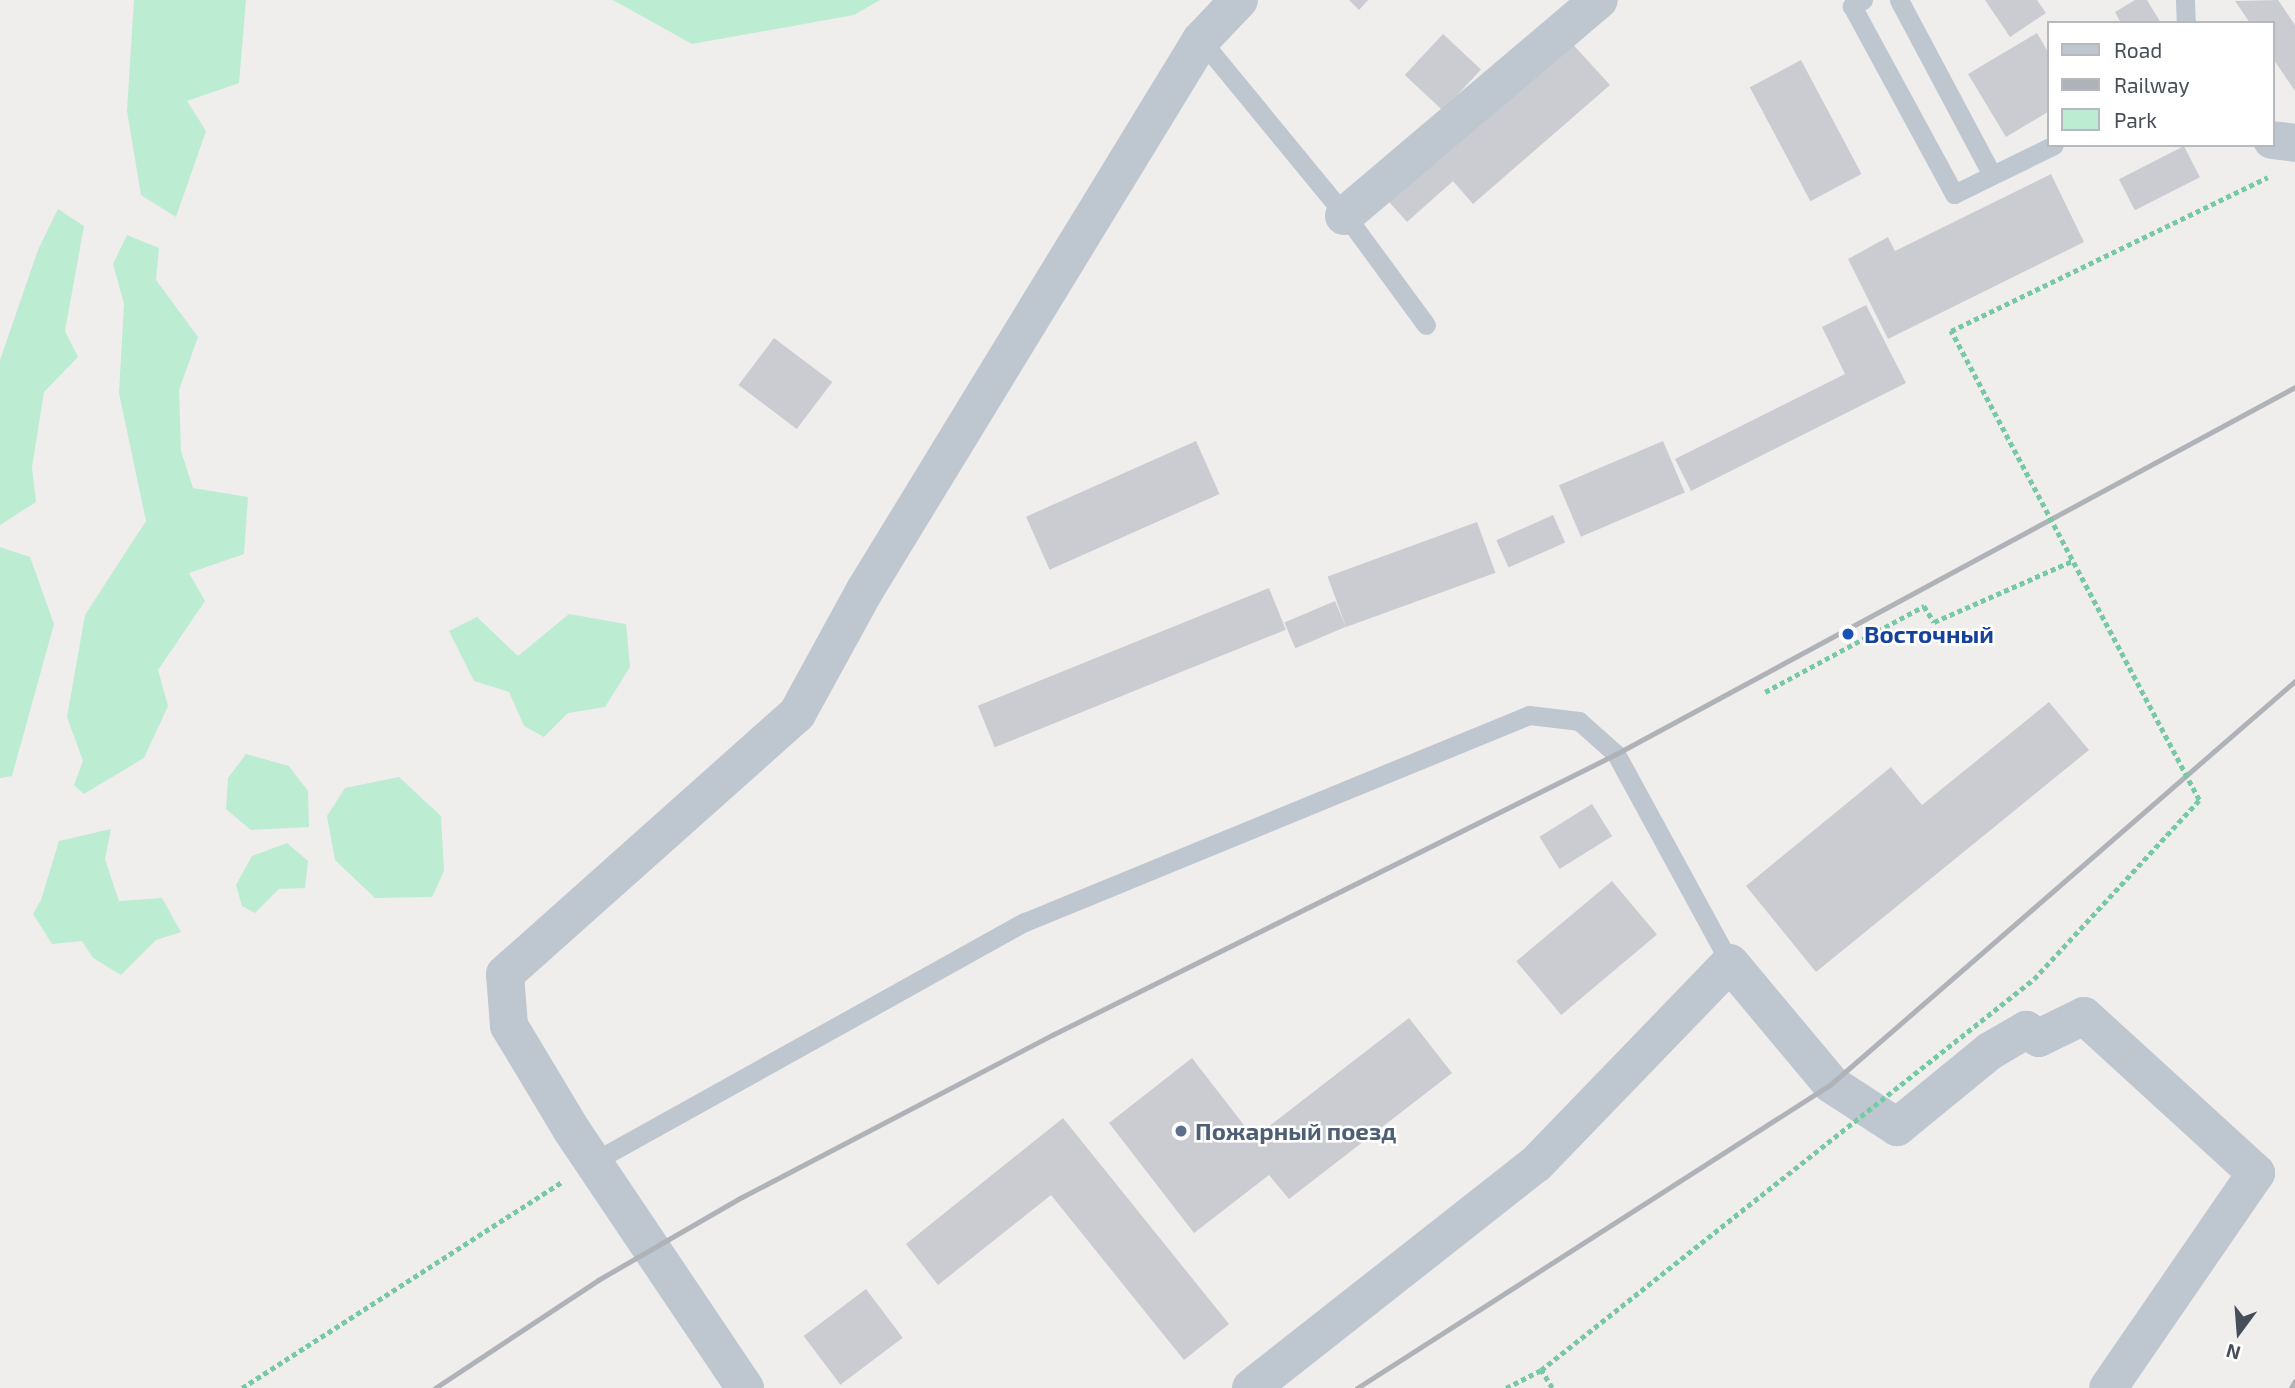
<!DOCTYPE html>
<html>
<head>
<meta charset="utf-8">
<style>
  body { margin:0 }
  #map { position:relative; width:2295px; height:1388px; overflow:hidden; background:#f0eded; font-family:"Exo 2",sans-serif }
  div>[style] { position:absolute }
  .green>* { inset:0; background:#bcecd1 }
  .building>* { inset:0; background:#caccd2; transform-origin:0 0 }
  .path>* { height:4.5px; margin-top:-2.25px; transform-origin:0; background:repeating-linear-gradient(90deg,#76c9a4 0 5px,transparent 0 8.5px) }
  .service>* { height:19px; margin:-9.5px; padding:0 9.5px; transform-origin:9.5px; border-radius:9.5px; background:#bec6cf }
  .minor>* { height:38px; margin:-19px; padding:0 19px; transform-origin:19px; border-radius:19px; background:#bec6cf }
  .rail>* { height:5px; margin:-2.5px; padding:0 2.5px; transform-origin:2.5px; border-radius:2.5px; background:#afb2b7 }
  .path-bridge>* { height:4.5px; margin-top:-2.25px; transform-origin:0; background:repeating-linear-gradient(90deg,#76c9a4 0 5px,transparent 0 8.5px) }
  .dots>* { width:19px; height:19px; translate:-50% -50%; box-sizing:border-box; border:4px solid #fff; border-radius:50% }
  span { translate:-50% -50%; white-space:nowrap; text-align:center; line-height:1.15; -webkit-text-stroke:5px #fff; paint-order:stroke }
  .transit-label { font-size:24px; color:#164399; font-weight:700 }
  .left { translate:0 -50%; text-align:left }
  .service-label { font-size:24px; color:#4e5e75; font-weight:700 }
  .legend { position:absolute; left:2047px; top:21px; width:228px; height:126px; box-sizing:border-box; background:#fff; border:2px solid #b5b9bd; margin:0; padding:9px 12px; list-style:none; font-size:21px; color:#464f59 }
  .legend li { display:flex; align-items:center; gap:14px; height:35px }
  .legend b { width:35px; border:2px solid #b5b9bd }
  .north { position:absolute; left:2204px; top:1297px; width:70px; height:70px; -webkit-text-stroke:5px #fff; paint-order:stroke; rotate:196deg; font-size:19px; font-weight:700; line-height:28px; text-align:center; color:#464f59 }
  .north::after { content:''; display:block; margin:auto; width:24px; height:32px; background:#464f59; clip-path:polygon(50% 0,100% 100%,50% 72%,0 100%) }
</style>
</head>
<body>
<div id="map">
  <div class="green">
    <div style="clip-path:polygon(134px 0,246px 0,239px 83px,187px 101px,206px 131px,176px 217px,141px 195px,127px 111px)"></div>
    <div style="clip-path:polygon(613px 0,880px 0,854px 15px,692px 44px)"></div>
    <div style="clip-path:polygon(58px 209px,84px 226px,65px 331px,78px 357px,44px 392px,32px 467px,36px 502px,0 525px,0 360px,38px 250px)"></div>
    <div style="clip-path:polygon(127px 235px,159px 248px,156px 280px,198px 337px,179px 390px,181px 451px,193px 488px,248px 497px,244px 554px,189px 573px,205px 601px,158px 670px,168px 706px,144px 758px,84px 794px,74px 785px,83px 761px,67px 717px,85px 615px,146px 521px,119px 393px,124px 304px,113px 264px)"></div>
    <div style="clip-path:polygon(0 547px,30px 557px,54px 624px,12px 776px,0 778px)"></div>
    <div style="clip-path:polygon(569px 614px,626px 624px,630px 667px,605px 707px,568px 713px,544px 737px,524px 726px,509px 692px,474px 681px,449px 631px,477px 617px,518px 656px)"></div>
    <div style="clip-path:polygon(246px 754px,289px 766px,308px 791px,309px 827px,251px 830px,226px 809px,228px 778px)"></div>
    <div style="clip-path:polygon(399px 777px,441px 816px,444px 871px,432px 897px,375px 898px,335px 860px,327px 816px,345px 788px)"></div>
    <div style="clip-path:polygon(111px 829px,105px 859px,119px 901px,162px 898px,181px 932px,156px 940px,121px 975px,93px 958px,82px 941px,52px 944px,33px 914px,41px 900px,59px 841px)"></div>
    <div style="clip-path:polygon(287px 843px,308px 861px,305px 888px,279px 889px,255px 913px,242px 906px,236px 885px,252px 856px)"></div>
  </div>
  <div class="building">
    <div style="clip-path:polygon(1349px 0,1368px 0,1359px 10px)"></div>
    <div style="clip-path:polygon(1985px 0,2037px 0,2046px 13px,2010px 37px)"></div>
    <div style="clip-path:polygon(2135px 0,2147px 0,2161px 23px,2121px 23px,2115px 12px)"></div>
    <div style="clip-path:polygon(2278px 0,2295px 25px,2295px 91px,2272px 57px,2272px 23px,2250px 23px,2235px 1px)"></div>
    <div style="clip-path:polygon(2037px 33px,2048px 52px,2048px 112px,2006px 137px,1968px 74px)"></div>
    <div style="left:1443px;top:34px;width:52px;height:56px;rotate:43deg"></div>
    <div style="clip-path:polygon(1568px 39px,1610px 85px,1473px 204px,1453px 181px,1407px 222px,1382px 194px)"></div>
    <div style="left:1801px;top:60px;width:129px;height:58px;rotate:62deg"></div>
    <div style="left:2184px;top:146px;width:35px;height:73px;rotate:63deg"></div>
    <div style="clip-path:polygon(2051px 174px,2084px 242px,1888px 339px,1848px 259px,1888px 237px,1895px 251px)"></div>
    <div style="clip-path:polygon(1866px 305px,1906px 383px,1691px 491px,1675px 459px,1845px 374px,1822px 327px)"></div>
    <div style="left:774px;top:338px;width:73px;height:59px;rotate:37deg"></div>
    <div style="left:1196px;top:441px;width:58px;height:186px;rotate:66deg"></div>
    <div style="left:1663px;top:441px;width:56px;height:113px;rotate:67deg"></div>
    <div style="left:1553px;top:515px;width:30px;height:62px;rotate:66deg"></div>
    <div style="left:1477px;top:522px;width:54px;height:159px;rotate:70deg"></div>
    <div style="left:1269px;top:588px;width:45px;height:314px;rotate:68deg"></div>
    <div style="left:1335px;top:601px;width:28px;height:55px;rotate:67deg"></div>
    <div style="clip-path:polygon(2049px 702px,2089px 750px,1816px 972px,1746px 886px,1891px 767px,1922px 805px)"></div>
    <div style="left:1592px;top:804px;width:38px;height:62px;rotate:58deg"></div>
    <div style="left:1612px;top:881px;width:70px;height:125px;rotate:50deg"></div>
    <div style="clip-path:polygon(1409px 1018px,1452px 1073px,1289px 1199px,1269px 1175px,1194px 1233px,1109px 1123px,1192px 1058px,1254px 1138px)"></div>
    <div style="clip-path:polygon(1063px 1118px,1229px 1324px,1184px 1360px,1051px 1195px,938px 1285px,906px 1244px)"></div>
    <div style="left:866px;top:1289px;width:61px;height:78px;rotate:53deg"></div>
  </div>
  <div class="path">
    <div style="left:1951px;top:331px;width:352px;rotate:-25.9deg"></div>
    <div style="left:1765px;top:692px;width:181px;rotate:-28.4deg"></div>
    <div style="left:1924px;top:606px;width:19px;rotate:58deg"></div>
    <div style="left:1934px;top:622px;width:151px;rotate:-23.8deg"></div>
    <div style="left:242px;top:1388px;width:382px;rotate:-32.8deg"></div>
    <div style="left:1506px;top:1388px;width:39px;rotate:-27deg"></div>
  </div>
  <div class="service">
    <div style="left:1863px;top:0;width:13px;rotate:151deg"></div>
    <div style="left:1852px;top:6px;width:214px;rotate:61.5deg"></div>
    <div style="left:1954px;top:194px;width:111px;rotate:-26.1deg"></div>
    <div style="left:1899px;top:0;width:198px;rotate:62deg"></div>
    <div style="left:2185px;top:0;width:23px;rotate:88deg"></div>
    <div style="left:1201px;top:40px;width:233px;rotate:50.6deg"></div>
    <div style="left:1349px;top:220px;width:130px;rotate:53.7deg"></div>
    <div style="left:593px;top:1162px;width:494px;rotate:-29.1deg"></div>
    <div style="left:1025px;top:922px;width:545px;rotate:-22.33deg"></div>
    <div style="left:1529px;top:715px;width:50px;rotate:6.8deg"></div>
    <div style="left:1579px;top:721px;width:50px;rotate:41.7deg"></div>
    <div style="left:1616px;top:754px;width:238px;rotate:61.4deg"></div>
  </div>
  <div class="minor">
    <div style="left:2272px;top:140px;width:23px;rotate:7deg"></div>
    <div style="left:1344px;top:216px;width:334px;rotate:-40.3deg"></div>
    <div style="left:745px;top:1388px;width:312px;rotate:-123.9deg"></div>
    <div style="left:571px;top:1129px;width:120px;rotate:-121deg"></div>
    <div style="left:509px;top:1026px;width:52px;rotate:-94.4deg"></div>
    <div style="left:505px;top:974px;width:391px;rotate:-41.7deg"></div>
    <div style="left:797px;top:714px;width:141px;rotate:-61.3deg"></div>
    <div style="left:865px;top:590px;width:645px;rotate:-58.58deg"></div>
    <div style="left:1201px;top:40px;width:55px;rotate:-46.5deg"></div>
    <div style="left:1251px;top:1388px;width:362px;rotate:-38.2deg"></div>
    <div style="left:1536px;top:1164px;width:279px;rotate:-46deg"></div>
    <div style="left:1730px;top:963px;width:158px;rotate:50.1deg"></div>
    <div style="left:1831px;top:1084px;width:79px;rotate:33.1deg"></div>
    <div style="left:1897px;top:1127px;width:120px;rotate:-39.3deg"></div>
    <div style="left:1990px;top:1051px;width:42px;rotate:-30.3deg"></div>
    <div style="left:2026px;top:1030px;width:15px;rotate:32deg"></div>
    <div style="left:2039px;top:1038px;width:50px;rotate:-26.1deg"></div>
    <div style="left:2084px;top:1016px;width:233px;rotate:42.4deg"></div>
    <div style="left:2256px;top:1173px;width:261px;rotate:124.5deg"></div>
  </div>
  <div class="rail">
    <div style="left:435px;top:1388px;width:196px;rotate:-33.5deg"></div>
    <div style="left:598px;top:1280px;width:166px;rotate:-30deg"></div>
    <div style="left:742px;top:1197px;width:350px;rotate:-27.6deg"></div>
    <div style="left:1052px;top:1035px;width:630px;rotate:-26.48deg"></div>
    <div style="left:1616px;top:754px;width:772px;rotate:-28.39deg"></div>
    <div style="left:1357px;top:1388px;width:563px;rotate:-32.67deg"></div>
    <div style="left:1831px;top:1084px;width:615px;rotate:-40.98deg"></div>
    <div style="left:2291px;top:1388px;width:8px;rotate:-60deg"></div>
  </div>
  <div class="path-bridge">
    <div style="left:1552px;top:1388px;width:21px;rotate:-121deg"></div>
    <div style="left:1541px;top:1370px;width:629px;rotate:-38.42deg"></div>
    <div style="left:2034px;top:979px;width:243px;rotate:-47.3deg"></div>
    <div style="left:2199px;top:800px;width:531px;rotate:-117.87deg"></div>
  </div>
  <div class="dots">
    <div style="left:1848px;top:634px;background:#1a4fb4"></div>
    <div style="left:1181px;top:1131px;background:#5c6f8a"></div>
  </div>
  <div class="transit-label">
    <span class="left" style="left:1864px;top:634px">Восточный</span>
  </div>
  <div class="service-label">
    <span class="left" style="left:1195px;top:1131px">Пожарный поезд</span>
  </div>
  <ul class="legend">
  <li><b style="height:9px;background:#bec6cf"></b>Road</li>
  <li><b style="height:9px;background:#afb2b7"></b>Railway</li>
  <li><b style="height:19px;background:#bcecd1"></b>Park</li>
  </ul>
  <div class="north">N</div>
</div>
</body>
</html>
